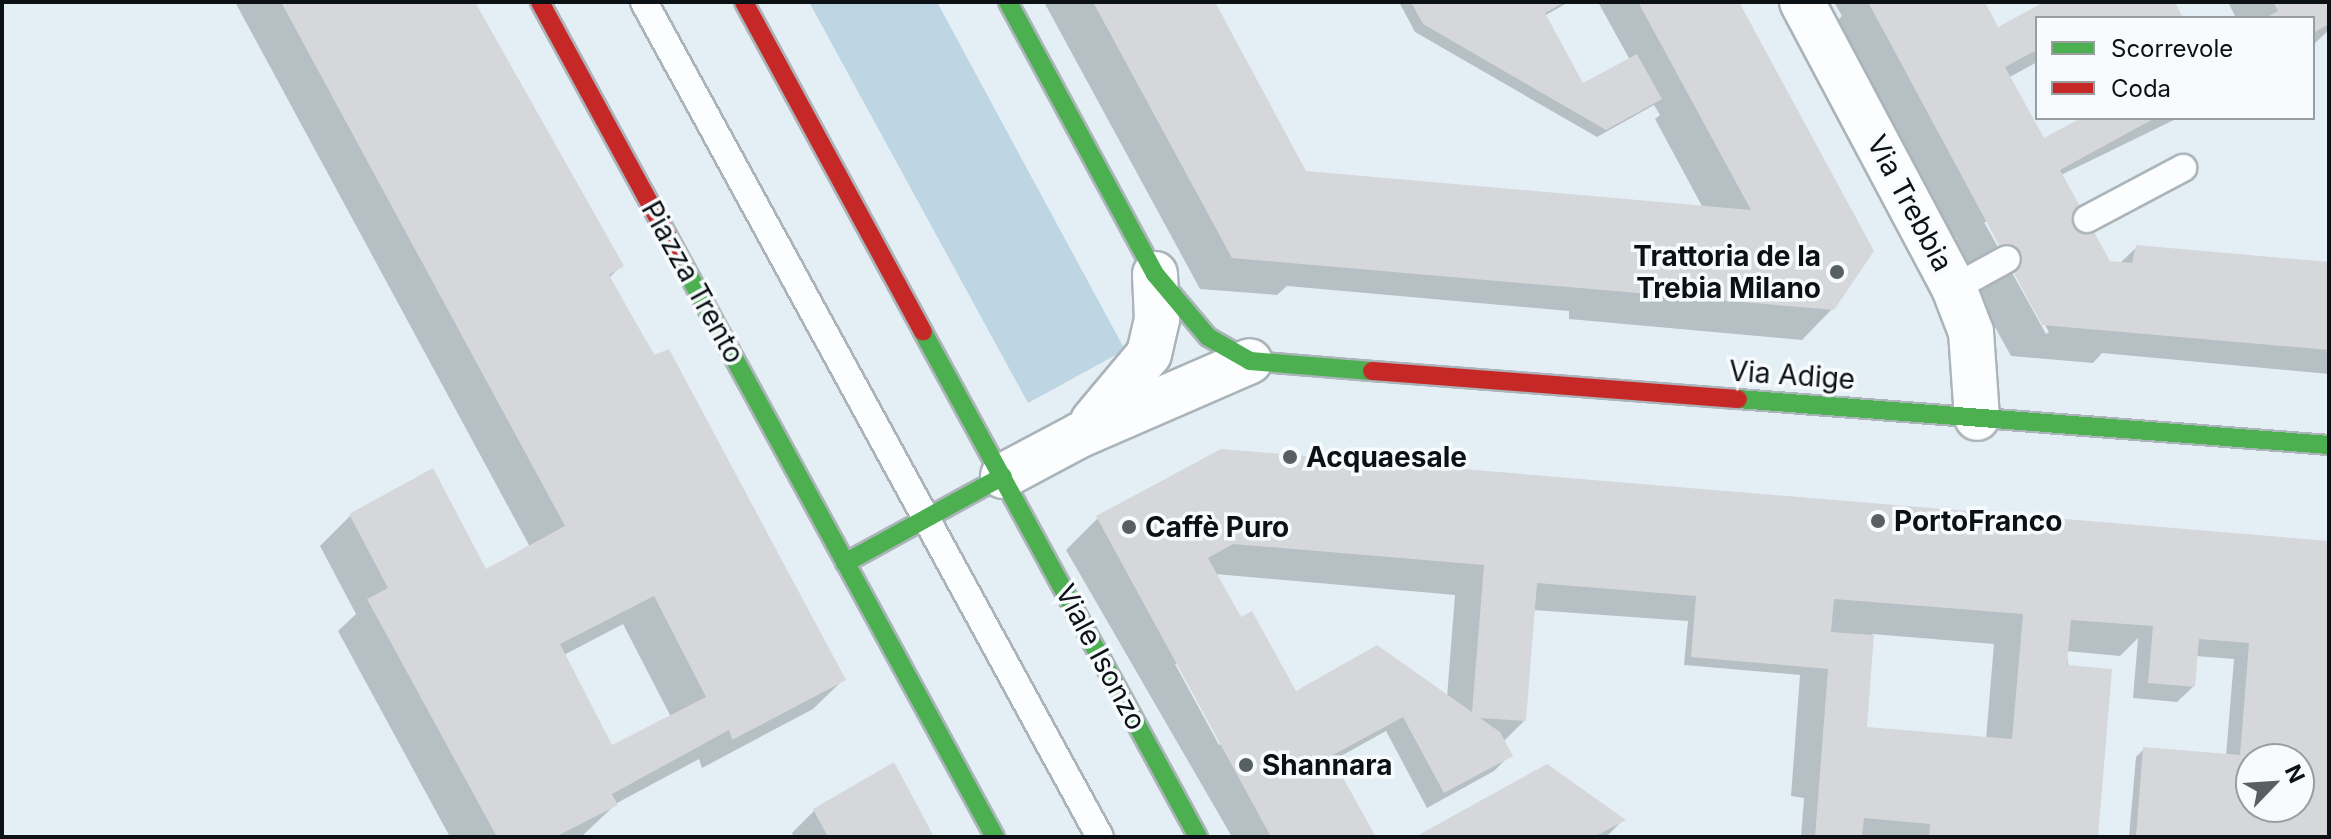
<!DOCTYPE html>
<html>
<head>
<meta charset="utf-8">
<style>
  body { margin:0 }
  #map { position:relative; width:2331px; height:839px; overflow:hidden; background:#e4eff5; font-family:Inter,sans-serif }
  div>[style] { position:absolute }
  .green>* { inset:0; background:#bed6e4 }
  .shadow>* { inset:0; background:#0003 }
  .building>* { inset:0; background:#d6d7da }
  .roads { filter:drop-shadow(2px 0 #abb4b8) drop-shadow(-2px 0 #abb4b8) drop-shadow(0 2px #abb4b8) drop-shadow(0 -2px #abb4b8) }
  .lane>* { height:26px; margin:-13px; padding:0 13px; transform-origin:13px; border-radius:13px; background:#fbfdfe }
  .street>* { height:44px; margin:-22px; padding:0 22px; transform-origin:22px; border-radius:22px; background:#fbfdfe }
  .fast>* { height:18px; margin:-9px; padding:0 9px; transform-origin:9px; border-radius:9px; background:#4caf50 }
  .jam>* { height:18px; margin:-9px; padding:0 9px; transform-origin:9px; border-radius:9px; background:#c62828 }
  .dots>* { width:22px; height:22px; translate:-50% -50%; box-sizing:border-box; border:4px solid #f7fbfd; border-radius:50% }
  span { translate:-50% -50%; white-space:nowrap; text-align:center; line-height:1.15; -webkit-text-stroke:7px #f7fbfd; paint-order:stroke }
  .street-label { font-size:28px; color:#0b1115 }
  .poi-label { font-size:28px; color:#0b1115; font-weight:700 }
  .right { translate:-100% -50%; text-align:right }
  .left { translate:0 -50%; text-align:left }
  .frame { position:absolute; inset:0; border:4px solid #0b1115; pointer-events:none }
  .legend { position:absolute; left:2035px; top:16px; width:280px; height:104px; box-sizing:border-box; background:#f7fbfd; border:2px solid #999da0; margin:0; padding:10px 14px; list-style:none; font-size:24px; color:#0b1115 }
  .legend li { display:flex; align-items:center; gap:16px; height:40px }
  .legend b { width:40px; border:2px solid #999da0 }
  .north { position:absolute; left:2235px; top:743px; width:80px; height:80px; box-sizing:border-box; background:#f7fbfd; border:2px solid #999da0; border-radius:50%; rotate:65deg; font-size:22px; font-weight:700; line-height:32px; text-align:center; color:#0b1115 }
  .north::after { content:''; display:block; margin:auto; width:28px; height:36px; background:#575f63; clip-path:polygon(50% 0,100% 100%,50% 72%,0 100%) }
</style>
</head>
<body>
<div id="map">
  <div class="green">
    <div style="clip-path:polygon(809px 2px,937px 2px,1125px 350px,1028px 403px)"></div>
  </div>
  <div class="shadow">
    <div style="clip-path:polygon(evenodd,235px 2px,473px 2px,621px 266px,609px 278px,844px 679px,813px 709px,702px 768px,699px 759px,617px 803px,581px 837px,450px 837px,338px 631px,356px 614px,320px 546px,350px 516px,485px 572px,530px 547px,235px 2px,623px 624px,671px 717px,611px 748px,564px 655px,623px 624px)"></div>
    <div style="clip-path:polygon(1044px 2px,1213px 2px,1305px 173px,1703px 208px,1655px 119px,1660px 115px,1654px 105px,1597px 137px,1415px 32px,1399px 2px,1569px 2px,1544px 16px,1582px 86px,1630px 60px,1598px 2px,1737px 2px,1832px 309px,1802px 340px,1569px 319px,1569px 311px,1287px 286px,1277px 295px,1200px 289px)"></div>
    <div style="clip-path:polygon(evenodd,1834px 2px,1982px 2px,1997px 30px,2048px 2px,2172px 2px,2181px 18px,2037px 18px,2037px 62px,2008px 78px,2043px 142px,2085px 118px,2178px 118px,2061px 175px,2109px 263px,2119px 264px,2137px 247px,2329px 264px,2329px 374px,2102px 353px,2093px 363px,2011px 356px,1950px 246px,1958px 238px,1950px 241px,1834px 24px,1842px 16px,1834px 2px,1984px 222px,1988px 222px,2049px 332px,2046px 334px,1984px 222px)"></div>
    <div style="clip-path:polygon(2228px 2px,2329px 2px,2329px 30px,2313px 45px,2313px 18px,2236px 18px)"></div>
    <div style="clip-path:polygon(evenodd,1706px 491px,2329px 543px,2326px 837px,2129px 837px,2136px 757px,2144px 749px,2226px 756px,2234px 659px,2196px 656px,2194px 686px,2177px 702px,2133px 698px,2138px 638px,2120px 656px,2066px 651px,2096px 837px,1801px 837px,1804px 798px,1791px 796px,1800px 675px,1684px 665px,1688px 621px,1533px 610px,1525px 720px,1503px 742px,1510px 755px,1494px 771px,1427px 808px,1386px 731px,1332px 761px,1374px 837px,1232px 837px,1066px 550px,1098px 518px,1706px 491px,1215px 574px,1455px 595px,1447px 697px,1295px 692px,1238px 617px,1215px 574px,1706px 491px,1872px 634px,1994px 644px,1986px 739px,1864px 729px,1872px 634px,1706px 491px,1175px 664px,1179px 664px,1222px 743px,1219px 745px,1175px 664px,1706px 491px,2251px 759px,2299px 759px,2299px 807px,2251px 807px,2251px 759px)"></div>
    <div style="clip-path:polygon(814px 811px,932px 837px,794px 837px,792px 833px)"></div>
    <div style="clip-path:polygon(1623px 820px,1606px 837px,1420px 837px)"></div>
  </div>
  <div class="building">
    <div style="clip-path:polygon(evenodd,281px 2px,475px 2px,624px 266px,609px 275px,654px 355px,669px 349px,846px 680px,732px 740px,729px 730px,612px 794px,618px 805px,555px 837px,497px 837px,367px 599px,388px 588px,349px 514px,433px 468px,486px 569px,565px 526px,281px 2px,654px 596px,706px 697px,612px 745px,560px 644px,654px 596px)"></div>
    <div style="clip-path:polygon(1093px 2px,1215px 2px,1306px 171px,1751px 210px,1638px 2px,1739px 2px,1874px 251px,1834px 310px,1232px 258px)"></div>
    <div style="clip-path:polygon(1411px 2px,1565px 2px,1545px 13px,1583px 83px,1637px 54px,1662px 99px,1606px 130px,1423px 24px)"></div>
    <div style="clip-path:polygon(1868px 2px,1985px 2px,1998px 27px,2044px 2px,2175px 2px,2183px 18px,2037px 18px,2037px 50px,2005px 67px,2044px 138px,2081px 118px,2155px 118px,2060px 170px,2110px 261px,2132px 263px,2136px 245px,2329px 262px,2329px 350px,2042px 325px)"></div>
    <div style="clip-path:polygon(2273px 2px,2329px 2px,2329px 24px,2313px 33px,2313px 18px,2265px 18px,2278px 11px)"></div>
    <div style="clip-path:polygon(evenodd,1221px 449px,2329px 541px,2328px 837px,2136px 837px,2143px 747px,2240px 755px,2249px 643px,2199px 639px,2195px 687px,2148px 683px,2153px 626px,2071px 620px,2067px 665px,2112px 669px,2098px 837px,1929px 837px,1930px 824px,1864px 818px,1862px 837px,1815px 837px,1828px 669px,1691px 657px,1696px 596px,1537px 583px,1526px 721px,1480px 718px,1500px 732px,1513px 756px,1444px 793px,1403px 717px,1331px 756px,1376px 837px,1271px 837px,1096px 516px,1221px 449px,1233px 544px,1484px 565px,1472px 712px,1377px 645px,1296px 691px,1252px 611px,1241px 617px,1208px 558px,1233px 544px,1221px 449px,1834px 599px,2023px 614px,2012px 739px,1867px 727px,1874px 635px,1831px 632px,1834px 599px,1221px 449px,2251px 759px,2299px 759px,2299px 807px,2251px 807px,2251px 759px)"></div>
    <div style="clip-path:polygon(894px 762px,934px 837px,828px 837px,813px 809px)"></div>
    <div style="clip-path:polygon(1547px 764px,1626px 820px,1594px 837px,1415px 837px)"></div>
  </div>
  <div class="roads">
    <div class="lane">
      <div style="left:644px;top:2px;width:951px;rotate:61.36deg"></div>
      <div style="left:2087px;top:219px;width:109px;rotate:-28deg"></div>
      <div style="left:1954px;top:288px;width:60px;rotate:-28.7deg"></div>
    </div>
    <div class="street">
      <div style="left:1802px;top:2px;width:324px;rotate:62deg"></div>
      <div style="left:1954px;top:288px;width:47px;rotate:68.9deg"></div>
      <div style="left:1971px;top:332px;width:86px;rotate:86deg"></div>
      <div style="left:1093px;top:421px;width:87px;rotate:-50.1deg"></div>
      <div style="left:1149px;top:354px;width:35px;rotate:-77deg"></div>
      <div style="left:1157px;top:320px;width:46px;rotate:-92.5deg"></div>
      <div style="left:1003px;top:476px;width:87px;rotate:-28deg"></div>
      <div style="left:1080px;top:435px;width:185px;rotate:-23.5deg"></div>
    </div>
    <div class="fast">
      <div style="left:1008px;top:2px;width:309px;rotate:61.6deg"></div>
      <div style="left:1155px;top:274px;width:82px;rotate:49.9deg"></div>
      <div style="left:1208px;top:337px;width:48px;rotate:29.7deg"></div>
      <div style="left:1250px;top:361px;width:122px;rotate:4.7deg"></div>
      <div style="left:679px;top:257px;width:660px;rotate:61.42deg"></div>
      <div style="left:923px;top:332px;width:575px;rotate:61.43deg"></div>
      <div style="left:1738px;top:399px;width:593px;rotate:4.45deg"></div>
      <div style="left:845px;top:563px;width:180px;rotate:-28.8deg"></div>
    </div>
    <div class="jam">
      <div style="left:540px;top:2px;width:290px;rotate:61.4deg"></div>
      <div style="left:744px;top:2px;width:375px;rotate:61.5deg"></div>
      <div style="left:1372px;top:371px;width:367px;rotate:4.4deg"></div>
    </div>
  </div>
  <div class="dots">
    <div style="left:1837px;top:272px;background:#575f63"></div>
    <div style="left:1290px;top:457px;background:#575f63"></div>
    <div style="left:1878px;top:521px;background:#575f63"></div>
    <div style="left:1129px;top:527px;background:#575f63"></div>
    <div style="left:1246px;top:765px;background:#575f63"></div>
  </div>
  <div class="street-label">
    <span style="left:1910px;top:203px;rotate:62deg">Via Trebbia</span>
    <span style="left:693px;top:282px;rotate:61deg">Piazza Trento</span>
    <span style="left:1792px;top:375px;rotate:4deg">Via Adige</span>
    <span style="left:1101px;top:657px;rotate:62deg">Viale Isonzo</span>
  </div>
  <div class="poi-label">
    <span class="right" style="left:1821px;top:272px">Trattoria de la<br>Trebia Milano</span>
    <span class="left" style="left:1306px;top:457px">Acquaesale</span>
    <span class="left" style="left:1894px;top:521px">PortoFranco</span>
    <span class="left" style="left:1145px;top:527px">Caffè Puro</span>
    <span class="left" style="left:1262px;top:765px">Shannara</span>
  </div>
  <div class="frame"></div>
  <ul class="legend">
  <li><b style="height:10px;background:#4caf50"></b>Scorrevole</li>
  <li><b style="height:10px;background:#c62828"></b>Coda</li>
  </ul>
  <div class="north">N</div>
</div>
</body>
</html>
